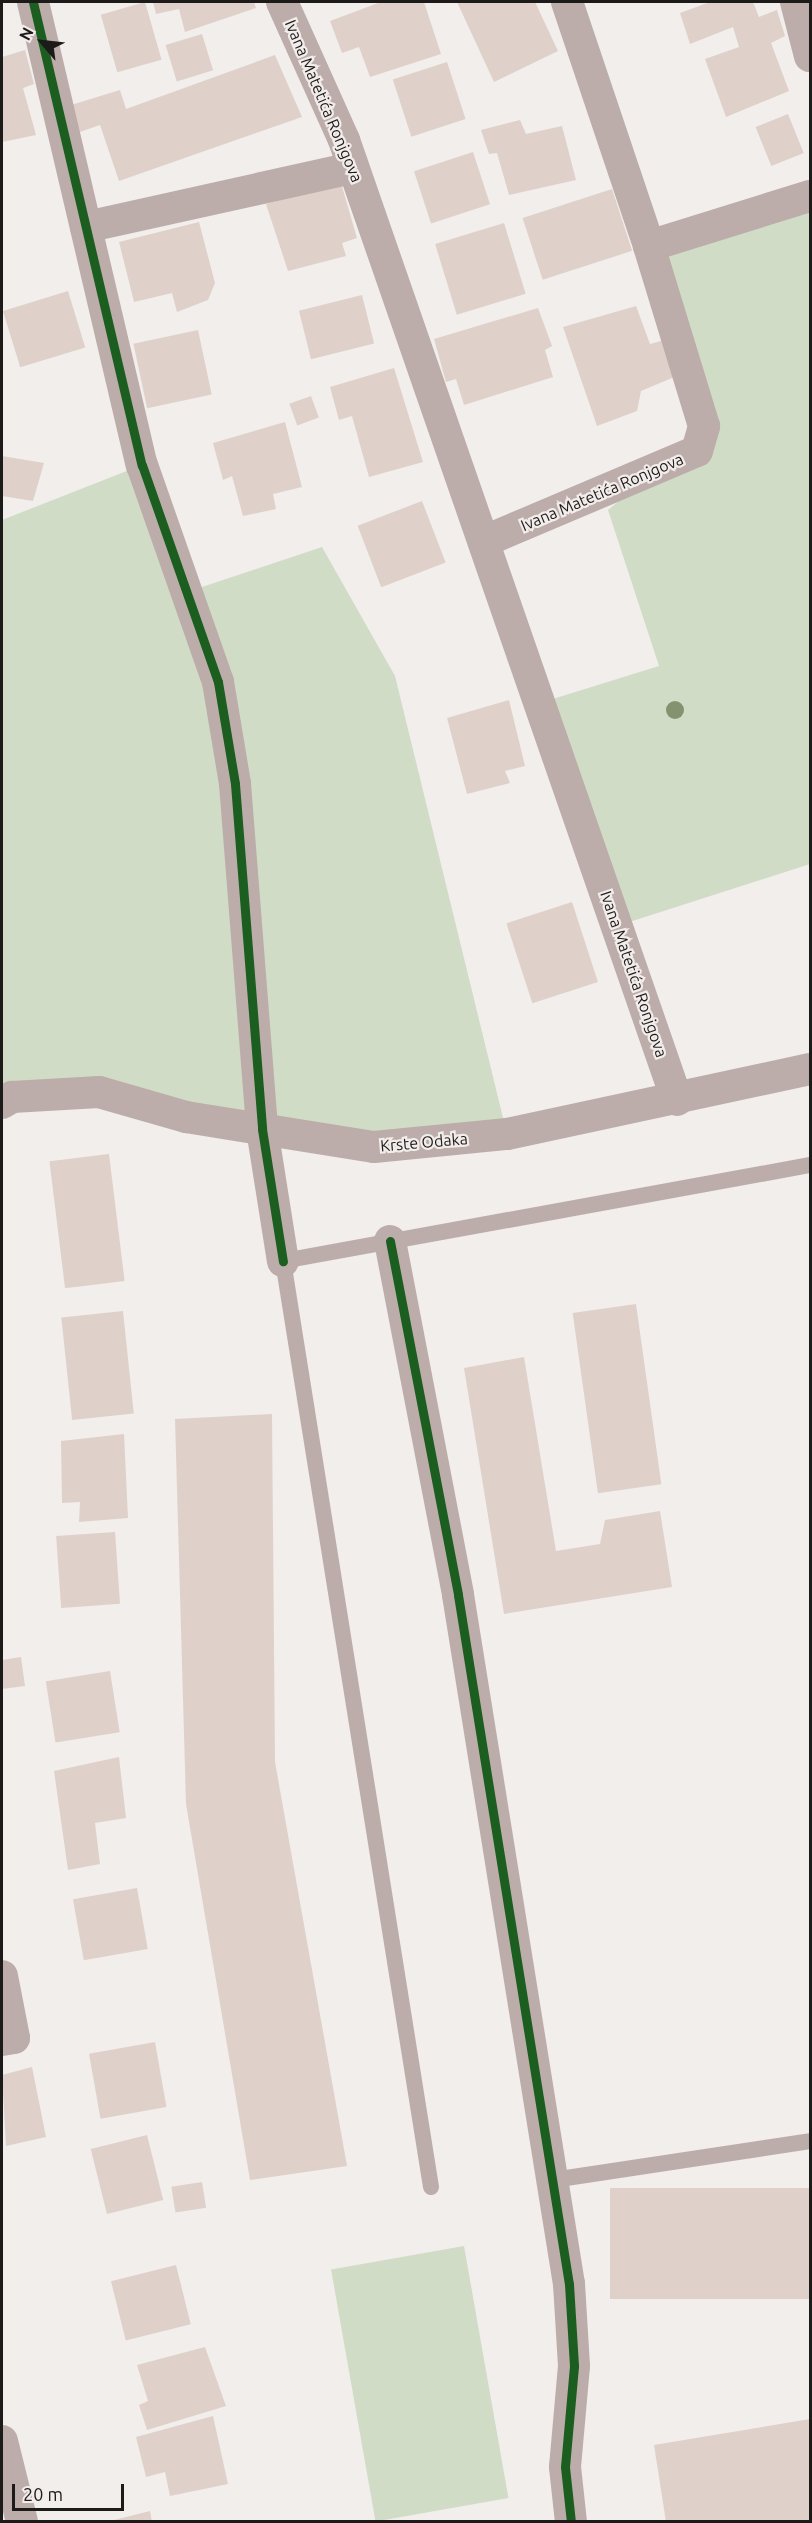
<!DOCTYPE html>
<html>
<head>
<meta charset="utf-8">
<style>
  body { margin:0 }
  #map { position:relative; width:812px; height:2523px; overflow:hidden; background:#f1eeec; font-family:Ubuntu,sans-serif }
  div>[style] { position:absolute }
  .green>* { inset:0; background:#d1dcc6; transform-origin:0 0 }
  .building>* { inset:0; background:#dfd1ca; transform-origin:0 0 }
  .service>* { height:16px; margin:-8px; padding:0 8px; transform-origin:8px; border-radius:8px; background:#bdadaa }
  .minor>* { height:32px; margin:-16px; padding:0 16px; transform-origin:16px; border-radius:16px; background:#bdadaa }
  .cycleway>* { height:9px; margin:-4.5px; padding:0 4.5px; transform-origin:4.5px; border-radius:4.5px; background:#1b5e20 }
  .trees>* { width:18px; height:18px; margin:-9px; border-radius:50%; background:#84926f }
  span { translate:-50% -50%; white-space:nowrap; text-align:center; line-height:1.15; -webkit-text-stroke:4.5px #f2edeb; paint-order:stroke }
  .street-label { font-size:16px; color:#1d1b1a }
  .frame { position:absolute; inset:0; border:3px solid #1d1b1a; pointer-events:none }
  .north { position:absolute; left:12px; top:12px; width:60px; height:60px; -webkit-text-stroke:4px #f2edeb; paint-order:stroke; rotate:298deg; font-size:16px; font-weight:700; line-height:24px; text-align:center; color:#1d1b1a }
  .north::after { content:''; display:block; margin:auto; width:21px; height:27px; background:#1d1b1a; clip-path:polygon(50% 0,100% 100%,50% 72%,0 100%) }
  .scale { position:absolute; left:12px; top:2484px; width:112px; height:27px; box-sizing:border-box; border:3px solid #1d1b1a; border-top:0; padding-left:8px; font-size:18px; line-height:21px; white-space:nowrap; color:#1d1b1a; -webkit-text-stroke:4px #f2edeb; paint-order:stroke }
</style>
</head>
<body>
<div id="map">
  <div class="green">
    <div style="clip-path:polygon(810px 208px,810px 864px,617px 926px,540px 703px,659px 666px,608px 510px,653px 473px,697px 451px,649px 246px)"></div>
    <div style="clip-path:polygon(142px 465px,184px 593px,322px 547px,395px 676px,507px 1134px,374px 1147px,99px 1092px,2px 1103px,2px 520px)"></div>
    <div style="left:464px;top:2246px;width:256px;height:135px;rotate:80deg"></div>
  </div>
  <div class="building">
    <div style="left:145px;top:2px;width:60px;height:46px;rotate:74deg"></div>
    <div style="clip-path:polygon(153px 2px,254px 2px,256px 8px,185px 32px,179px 9px,156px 14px)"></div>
    <div style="clip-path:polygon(381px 2px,424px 2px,441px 54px,370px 77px,359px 47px,342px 53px,330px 21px)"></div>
    <div style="clip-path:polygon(457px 2px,535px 2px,558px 51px,494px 82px)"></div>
    <div style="clip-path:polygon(710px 2px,753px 2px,759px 17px,777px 10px,785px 36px,771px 43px,789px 91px,726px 117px,705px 59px,739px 47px,733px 27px,690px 44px,680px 13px)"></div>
    <div style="left:202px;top:34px;width:38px;height:38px;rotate:73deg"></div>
    <div style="clip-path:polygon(25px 50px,34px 84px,23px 88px,36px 135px,2px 142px,2px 57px)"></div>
    <div style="clip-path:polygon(275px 55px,302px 117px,119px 181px,100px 125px,77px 133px,71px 105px,120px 90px,126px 109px)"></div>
    <div style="left:447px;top:62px;width:60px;height:57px;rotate:72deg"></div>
    <div style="left:788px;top:114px;width:42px;height:35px;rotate:68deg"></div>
    <div style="clip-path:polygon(520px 120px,526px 134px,562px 126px,576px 180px,509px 195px,497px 153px,489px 154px,481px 130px)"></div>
    <div style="left:473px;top:152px;width:55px;height:62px;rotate:72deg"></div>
    <div style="clip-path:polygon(341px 183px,357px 238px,342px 243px,346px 256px,288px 271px,266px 204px)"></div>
    <div style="left:612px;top:189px;width:65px;height:94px;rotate:72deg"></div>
    <div style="clip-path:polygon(199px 222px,215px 283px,208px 300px,177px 312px,172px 293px,134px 302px,119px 242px)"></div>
    <div style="left:504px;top:223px;width:74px;height:72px;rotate:73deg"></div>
    <div style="left:68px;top:291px;width:59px;height:68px;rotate:73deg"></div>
    <div style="left:362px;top:295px;width:50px;height:65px;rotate:76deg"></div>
    <div style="clip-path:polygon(636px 306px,650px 344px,668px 339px,679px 375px,641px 391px,637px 411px,597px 426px,563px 327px)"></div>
    <div style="clip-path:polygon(538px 308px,552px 346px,545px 350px,553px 377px,464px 405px,456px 379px,446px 382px,434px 339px)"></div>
    <div style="left:198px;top:330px;width:66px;height:66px;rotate:78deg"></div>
    <div style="clip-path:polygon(394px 368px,423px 462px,369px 477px,352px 416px,339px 420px,330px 387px)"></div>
    <div style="left:311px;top:396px;width:23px;height:23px;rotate:70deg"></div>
    <div style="clip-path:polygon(285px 422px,302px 487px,273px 494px,276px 509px,243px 516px,232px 476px,223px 480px,213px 443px)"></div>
    <div style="clip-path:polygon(2px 456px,44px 463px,33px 501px,2px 496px)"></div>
    <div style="left:422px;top:501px;width:66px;height:69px;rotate:69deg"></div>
    <div style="clip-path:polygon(509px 700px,525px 766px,505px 771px,510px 783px,467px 794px,447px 718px)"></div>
    <div style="left:572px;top:902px;width:84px;height:69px;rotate:72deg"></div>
    <div style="left:109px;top:1154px;width:128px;height:60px;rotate:83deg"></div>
    <div style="left:636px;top:1304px;width:182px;height:64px;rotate:82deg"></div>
    <div style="left:123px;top:1311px;width:103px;height:62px;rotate:84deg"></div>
    <div style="clip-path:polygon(524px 1357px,556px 1551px,600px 1544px,605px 1520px,660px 1511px,672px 1587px,504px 1614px,464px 1368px)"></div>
    <div style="clip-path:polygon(272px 1414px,275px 1762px,347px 2166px,250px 2180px,186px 1804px,175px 1419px)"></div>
    <div style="clip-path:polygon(124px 1434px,128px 1518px,79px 1522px,80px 1502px,62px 1503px,61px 1441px)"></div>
    <div style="left:115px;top:1532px;width:72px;height:59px;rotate:86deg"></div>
    <div style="clip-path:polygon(21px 1657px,25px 1686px,2px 1689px,2px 1660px)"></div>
    <div style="left:110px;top:1671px;width:62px;height:65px;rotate:81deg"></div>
    <div style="clip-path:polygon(119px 1757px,126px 1818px,95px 1823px,100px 1864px,68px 1870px,54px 1771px)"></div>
    <div style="left:137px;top:1888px;width:62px;height:65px;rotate:80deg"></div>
    <div style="left:155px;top:2042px;width:66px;height:67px;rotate:80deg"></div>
    <div style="clip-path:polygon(32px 2067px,46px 2137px,6px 2146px,2px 2075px)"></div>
    <div style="left:147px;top:2135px;width:67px;height:58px;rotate:76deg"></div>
    <div style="left:202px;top:2182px;width:26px;height:31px;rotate:81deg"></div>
    <div style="left:810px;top:2188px;width:111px;height:200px;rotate:90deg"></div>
    <div style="left:176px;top:2265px;width:61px;height:67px;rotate:76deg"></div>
    <div style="clip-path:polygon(205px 2347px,226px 2406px,147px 2430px,139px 2405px,148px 2401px,137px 2365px)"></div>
    <div style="clip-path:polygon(213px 2416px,228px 2484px,170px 2496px,165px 2472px,146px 2477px,136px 2437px)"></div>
    <div style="clip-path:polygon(810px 2419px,810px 2522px,666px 2522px,654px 2445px)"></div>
    <div style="clip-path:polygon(150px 2511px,152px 2522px,110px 2522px,110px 2521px)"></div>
  </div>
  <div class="service">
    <div style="left:553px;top:2180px;width:260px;rotate:-8.6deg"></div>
    <div style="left:431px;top:2187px;width:938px;rotate:-99.08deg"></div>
    <div style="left:283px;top:1261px;width:536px;rotate:-10.32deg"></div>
  </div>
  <div class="minor">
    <div style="left:33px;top:2px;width:476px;rotate:76.8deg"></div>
    <div style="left:142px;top:465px;width:230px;rotate:70.7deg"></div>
    <div style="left:218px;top:682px;width:103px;rotate:80.5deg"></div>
    <div style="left:235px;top:784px;width:346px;rotate:85.5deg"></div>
    <div style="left:262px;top:1129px;width:134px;rotate:81deg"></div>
    <div style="left:282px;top:2px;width:151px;rotate:65.8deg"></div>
    <div style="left:344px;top:140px;width:1016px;rotate:70.87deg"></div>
    <div style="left:567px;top:2px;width:257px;rotate:71.4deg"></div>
    <div style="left:796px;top:2px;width:56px;rotate:75.5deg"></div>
    <div style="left:86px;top:227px;width:273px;rotate:-12.5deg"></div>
    <div style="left:485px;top:541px;width:230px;rotate:-23deg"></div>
    <div style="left:697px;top:451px;width:26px;rotate:-74deg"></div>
    <div style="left:704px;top:426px;width:188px;rotate:-107deg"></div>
    <div style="left:649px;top:246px;width:169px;rotate:-17.3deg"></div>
    <div style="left:2px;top:1103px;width:12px;rotate:-31deg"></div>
    <div style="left:12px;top:1097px;width:87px;rotate:-3.3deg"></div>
    <div style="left:99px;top:1092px;width:91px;rotate:16deg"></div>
    <div style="left:186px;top:1117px;width:190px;rotate:9.1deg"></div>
    <div style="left:374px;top:1147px;width:134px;rotate:-5.6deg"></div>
    <div style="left:507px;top:1134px;width:310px;rotate:-12.1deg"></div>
    <div style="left:390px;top:1241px;width:360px;rotate:79.1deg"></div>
    <div style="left:458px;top:1595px;width:698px;rotate:80.85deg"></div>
    <div style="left:569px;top:2284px;width:82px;rotate:86.5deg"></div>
    <div style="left:574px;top:2366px;width:101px;rotate:95.1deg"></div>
    <div style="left:565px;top:2467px;width:55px;rotate:83.8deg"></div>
    <div style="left:2px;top:1976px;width:63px;rotate:79deg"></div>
    <div style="left:14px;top:2038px;width:12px;rotate:171deg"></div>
    <div style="left:2px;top:2441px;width:83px;rotate:76.1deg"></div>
  </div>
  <div class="cycleway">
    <div style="left:33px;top:2px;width:476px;rotate:76.8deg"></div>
    <div style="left:142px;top:465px;width:230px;rotate:70.7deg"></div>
    <div style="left:218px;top:682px;width:103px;rotate:80.5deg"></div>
    <div style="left:235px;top:784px;width:346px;rotate:85.5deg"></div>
    <div style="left:262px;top:1129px;width:134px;rotate:81deg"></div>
    <div style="left:390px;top:1241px;width:360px;rotate:79.1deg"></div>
    <div style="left:458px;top:1595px;width:698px;rotate:80.85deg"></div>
    <div style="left:569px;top:2284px;width:82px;rotate:86.5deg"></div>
    <div style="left:574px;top:2366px;width:101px;rotate:95.1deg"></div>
    <div style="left:565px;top:2467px;width:55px;rotate:83.8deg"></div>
  </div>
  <div class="trees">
    <div style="left:675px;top:710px"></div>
  </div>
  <div class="street-label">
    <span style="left:324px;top:101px;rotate:67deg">Ivana Matetića Ronjgova</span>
    <span style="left:602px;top:492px;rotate:-23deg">Ivana Matetića Ronjgova</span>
    <span style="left:634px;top:974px;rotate:71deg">Ivana Matetića Ronjgova</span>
    <span style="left:424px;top:1142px;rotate:-5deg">Krste Odaka</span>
  </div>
  <div class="frame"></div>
  <div class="north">N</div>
  <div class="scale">20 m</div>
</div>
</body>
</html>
